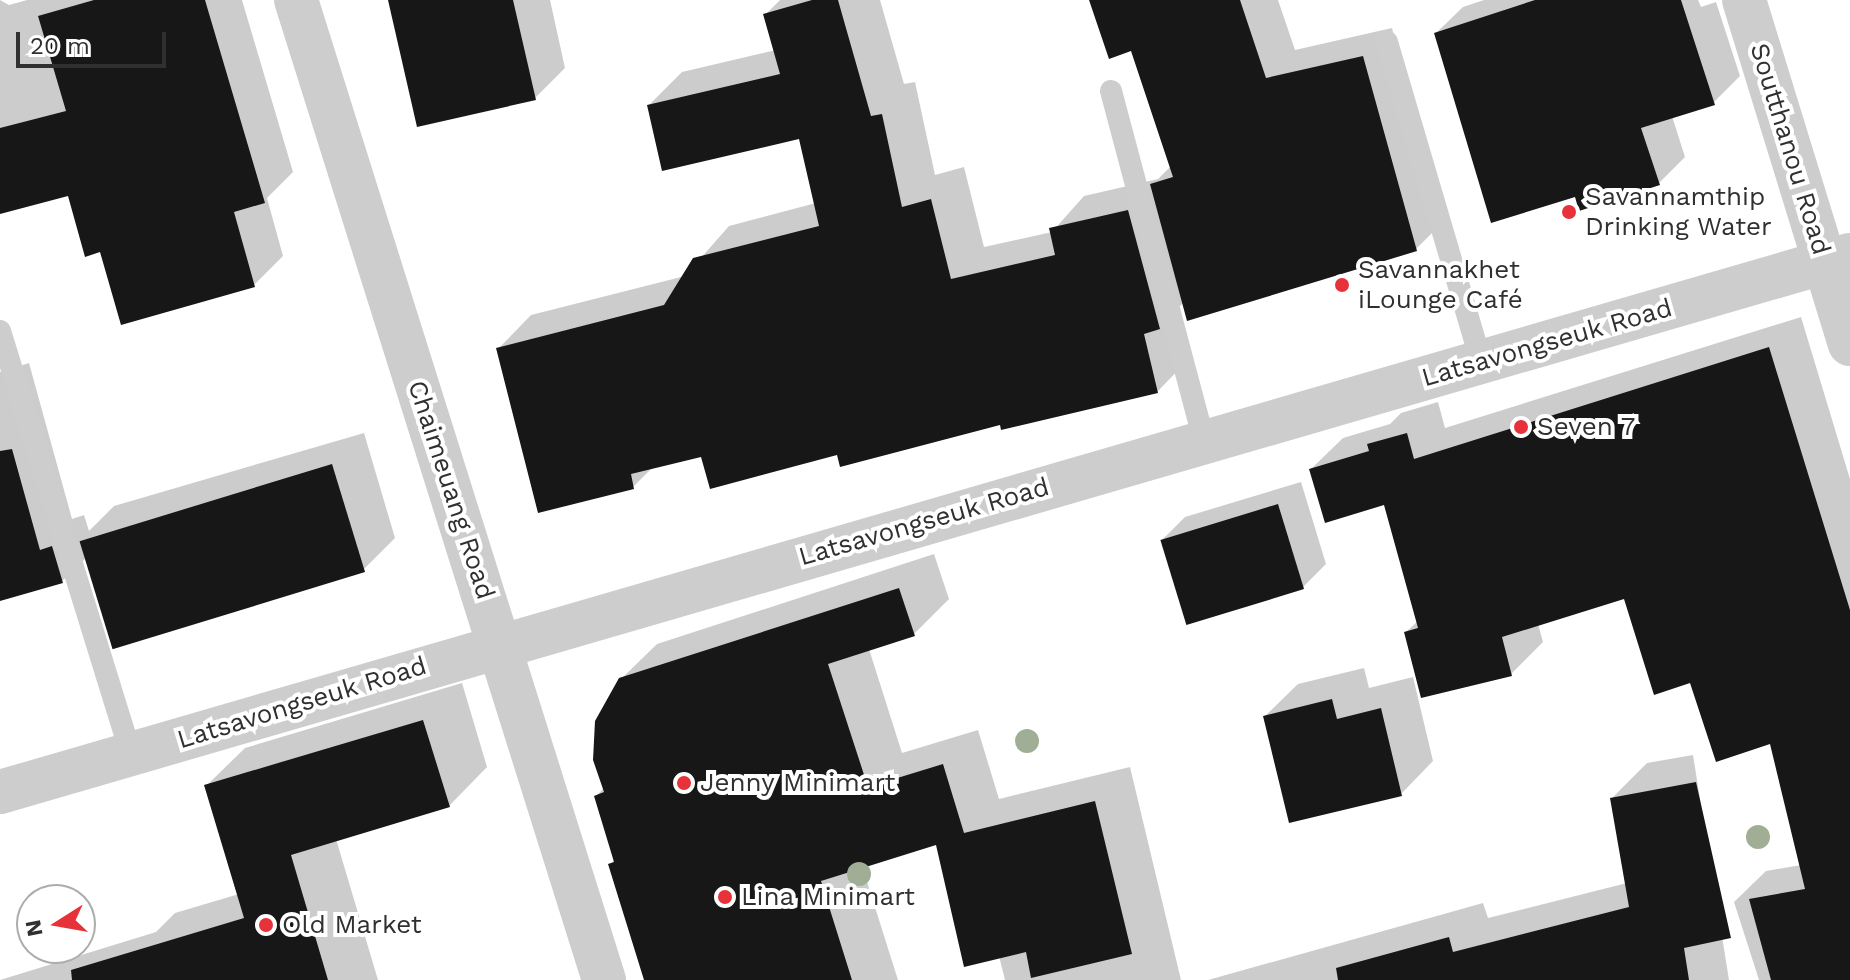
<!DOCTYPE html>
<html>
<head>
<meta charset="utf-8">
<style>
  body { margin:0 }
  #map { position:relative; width:1850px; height:980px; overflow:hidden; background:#fff; font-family:"Work Sans",sans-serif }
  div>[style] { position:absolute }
  .shadow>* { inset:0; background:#0003 }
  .building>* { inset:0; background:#171717; transform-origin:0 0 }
  .service>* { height:22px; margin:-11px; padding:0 11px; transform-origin:11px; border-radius:11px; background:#cdcdcd }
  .minor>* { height:44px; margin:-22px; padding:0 22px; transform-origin:22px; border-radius:22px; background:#cdcdcd }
  .tertiary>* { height:44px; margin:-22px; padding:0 22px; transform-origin:22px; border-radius:22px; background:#cdcdcd }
  .trees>* { width:24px; height:24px; margin:-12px; border-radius:50%; background:#9fae94 }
  .dots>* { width:22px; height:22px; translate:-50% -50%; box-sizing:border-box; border:4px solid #fff; border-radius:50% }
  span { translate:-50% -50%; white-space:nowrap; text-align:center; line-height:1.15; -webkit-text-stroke:8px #fff; paint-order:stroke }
  .street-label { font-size:26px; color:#303030 }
  .poi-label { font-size:26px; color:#303030 }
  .left { translate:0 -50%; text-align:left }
  .north { position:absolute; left:16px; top:884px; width:80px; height:80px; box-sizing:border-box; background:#fff; border:2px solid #acacac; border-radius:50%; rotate:259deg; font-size:22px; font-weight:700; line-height:32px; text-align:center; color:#303030 }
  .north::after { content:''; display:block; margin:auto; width:28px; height:36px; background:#e7323a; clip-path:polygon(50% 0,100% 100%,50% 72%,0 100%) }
  .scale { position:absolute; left:16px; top:32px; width:150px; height:36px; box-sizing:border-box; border:4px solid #303030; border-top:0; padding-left:10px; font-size:24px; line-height:28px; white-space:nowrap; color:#303030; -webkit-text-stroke:6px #fff; paint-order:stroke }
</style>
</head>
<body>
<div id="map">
  <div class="shadow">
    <div style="clip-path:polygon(0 0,9px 5px,27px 0,242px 0,293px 172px,267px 198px,283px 256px,254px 285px,101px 250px,69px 193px,0 212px)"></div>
    <div style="clip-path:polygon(392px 0,550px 0,565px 68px,535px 98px)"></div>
    <div style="clip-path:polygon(780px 0,880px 0,904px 84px,915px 82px,935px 175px,964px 167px,984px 247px,1052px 232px,1084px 196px,1158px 179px,1171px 166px,1133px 48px,1091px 0,1278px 0,1295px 50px,1392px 28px,1445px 220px,1416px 249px,1184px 302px,1178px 308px,1190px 358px,1157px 392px,838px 453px,702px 454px,654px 466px,633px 487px,498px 349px,531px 315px,685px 276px,729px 226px,816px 203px,800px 136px,649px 105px,682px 72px,776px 50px,766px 14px)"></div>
    <div style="clip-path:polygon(1484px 0,1698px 0,1701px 7px,1716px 2px,1740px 76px,1713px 103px,1672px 116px,1685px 157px,1659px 183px,1576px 195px,1436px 33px,1463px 7px)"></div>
    <div style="clip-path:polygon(1801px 317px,1850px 479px,1850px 980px,1759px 980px,1734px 902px,1766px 871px,1801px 865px,1772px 741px,1692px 681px,1625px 596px,1538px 624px,1543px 642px,1511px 674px,1406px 632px,1418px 621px,1385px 503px,1311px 469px,1343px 438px,1390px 424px,1401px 413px,1438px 402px,1445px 428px)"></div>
    <div style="clip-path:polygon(29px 363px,72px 519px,84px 515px,89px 531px,114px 506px,364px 433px,395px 538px,363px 570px,87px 557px,62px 581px,0 599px,0 372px)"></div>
    <div style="clip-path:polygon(1301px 482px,1326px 564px,1303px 587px,1162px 540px,1185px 517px)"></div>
    <div style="clip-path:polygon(934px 554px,949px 599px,914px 634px,869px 649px,902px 753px,978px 730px,999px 799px,1130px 767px,1181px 980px,1005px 980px,999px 956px,937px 843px,862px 866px,898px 980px,647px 980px,610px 865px,615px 859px,596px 796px,604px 788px,621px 679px,657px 644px)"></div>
    <div style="clip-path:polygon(1364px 668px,1369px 688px,1413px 677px,1433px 761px,1401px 794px,1265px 716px,1298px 684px)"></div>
    <div style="clip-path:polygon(462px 683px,487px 767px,449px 806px,336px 839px,378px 980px,0 980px,156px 932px,175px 913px,239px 894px,206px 786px,245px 748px)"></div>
    <div style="clip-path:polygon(1693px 755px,1729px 980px,1208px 980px,1483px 903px,1488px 918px,1627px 883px,1612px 798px,1647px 763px)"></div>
  </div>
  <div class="building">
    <div style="clip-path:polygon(94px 0,205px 0,265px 203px,234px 212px,255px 287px,121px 325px,100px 252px,85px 257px,68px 196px,0 214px,0 128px,66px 111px,38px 16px)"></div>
    <div style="clip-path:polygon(388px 0,513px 0,536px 100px,417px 127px)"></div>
    <div style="clip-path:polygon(812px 0,838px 0,871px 116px,882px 114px,902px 207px,931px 199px,951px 279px,1055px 255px,1049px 228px,1128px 210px,1160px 329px,1144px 334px,1158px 393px,1001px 430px,1000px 425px,840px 467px,837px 455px,710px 489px,701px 457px,631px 474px,634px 489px,538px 513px,496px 348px,664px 305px,693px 258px,819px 226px,799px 139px,662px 171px,647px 105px,780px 74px,763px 14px)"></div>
    <div style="clip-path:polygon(1089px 0,1240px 0,1266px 78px,1363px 56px,1417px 251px,1187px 321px,1150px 184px,1173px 177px,1131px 51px,1109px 59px)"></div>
    <div style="clip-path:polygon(1535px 0,1681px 0,1715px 105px,1641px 128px,1660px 185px,1579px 211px,1575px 197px,1491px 223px,1434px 33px)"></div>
    <div style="clip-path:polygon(1769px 347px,1850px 610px,1850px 980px,1771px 980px,1749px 899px,1805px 889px,1770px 744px,1716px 762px,1690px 683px,1654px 695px,1624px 599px,1502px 637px,1512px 676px,1421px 698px,1404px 632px,1418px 628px,1384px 505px,1325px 523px,1309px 469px,1369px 451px,1367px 444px,1407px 433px,1414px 459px)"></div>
    <div style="clip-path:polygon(12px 449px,40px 550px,52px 546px,63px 583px,0 601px,0 451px)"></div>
    <div style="left:332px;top:464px;width:113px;height:264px;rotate:73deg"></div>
    <div style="left:1278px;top:504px;width:89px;height:123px;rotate:73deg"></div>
    <div style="clip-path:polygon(899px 588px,915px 636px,828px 664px,868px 787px,943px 764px,964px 833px,1095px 801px,1132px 954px,1031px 978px,1026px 952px,964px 967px,936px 845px,821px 881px,852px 980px,644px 980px,608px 864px,614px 862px,594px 796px,604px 792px,593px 760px,595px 721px,619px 678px)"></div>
    <div style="clip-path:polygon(1332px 699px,1337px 719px,1381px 708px,1402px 796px,1289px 823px,1263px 716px)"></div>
    <div style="clip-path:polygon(423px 720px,450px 807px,291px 855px,328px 980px,72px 980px,71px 970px,244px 918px,204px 785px)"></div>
    <div style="clip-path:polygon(1696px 782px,1731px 938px,1684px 948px,1689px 980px,1338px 980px,1336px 968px,1449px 937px,1453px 952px,1629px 907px,1610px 798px)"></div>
  </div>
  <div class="service">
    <div style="left:1387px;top:42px;width:334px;rotate:73.6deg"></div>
    <div style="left:1111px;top:91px;width:362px;rotate:75.1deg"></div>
    <div style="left:0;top:331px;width:443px;rotate:72.8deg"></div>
  </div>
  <div class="minor">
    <div style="left:296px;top:0;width:1027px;rotate:72.55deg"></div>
    <div style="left:1744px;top:0;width:360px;rotate:72.9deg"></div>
  </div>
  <div class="tertiary">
    <div style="left:0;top:792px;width:1926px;rotate:-16.19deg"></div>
  </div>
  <div class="trees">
    <div style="left:1027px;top:741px"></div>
    <div style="left:1758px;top:837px"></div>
    <div style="left:859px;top:874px"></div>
  </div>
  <div class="dots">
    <div style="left:1569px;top:212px;background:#e7323a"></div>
    <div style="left:1342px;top:285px;background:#e7323a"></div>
    <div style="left:1521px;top:427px;background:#e7323a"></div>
    <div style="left:684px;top:783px;background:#e7323a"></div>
    <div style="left:725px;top:897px;background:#e7323a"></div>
    <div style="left:266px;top:925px;background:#e7323a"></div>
  </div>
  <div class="street-label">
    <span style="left:1790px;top:149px;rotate:73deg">Soutthanou Road</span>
    <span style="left:1547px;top:343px;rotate:-16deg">Latsavongseuk Road</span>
    <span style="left:451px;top:490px;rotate:72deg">Chaimeuang Road</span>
    <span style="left:924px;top:522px;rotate:-16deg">Latsavongseuk Road</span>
    <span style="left:302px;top:703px;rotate:-17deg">Latsavongseuk Road</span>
  </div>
  <div class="poi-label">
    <span class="left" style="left:1585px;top:212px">Savannamthip<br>Drinking Water</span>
    <span class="left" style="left:1358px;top:285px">Savannakhet<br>iLounge Café</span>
    <span class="left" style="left:1537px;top:427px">Seven 7</span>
    <span class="left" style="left:700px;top:783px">Jenny Minimart</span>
    <span class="left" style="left:741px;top:897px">Lina Minimart</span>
    <span class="left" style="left:282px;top:925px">Old Market</span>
  </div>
  <div class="north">N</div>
  <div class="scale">20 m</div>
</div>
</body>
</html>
